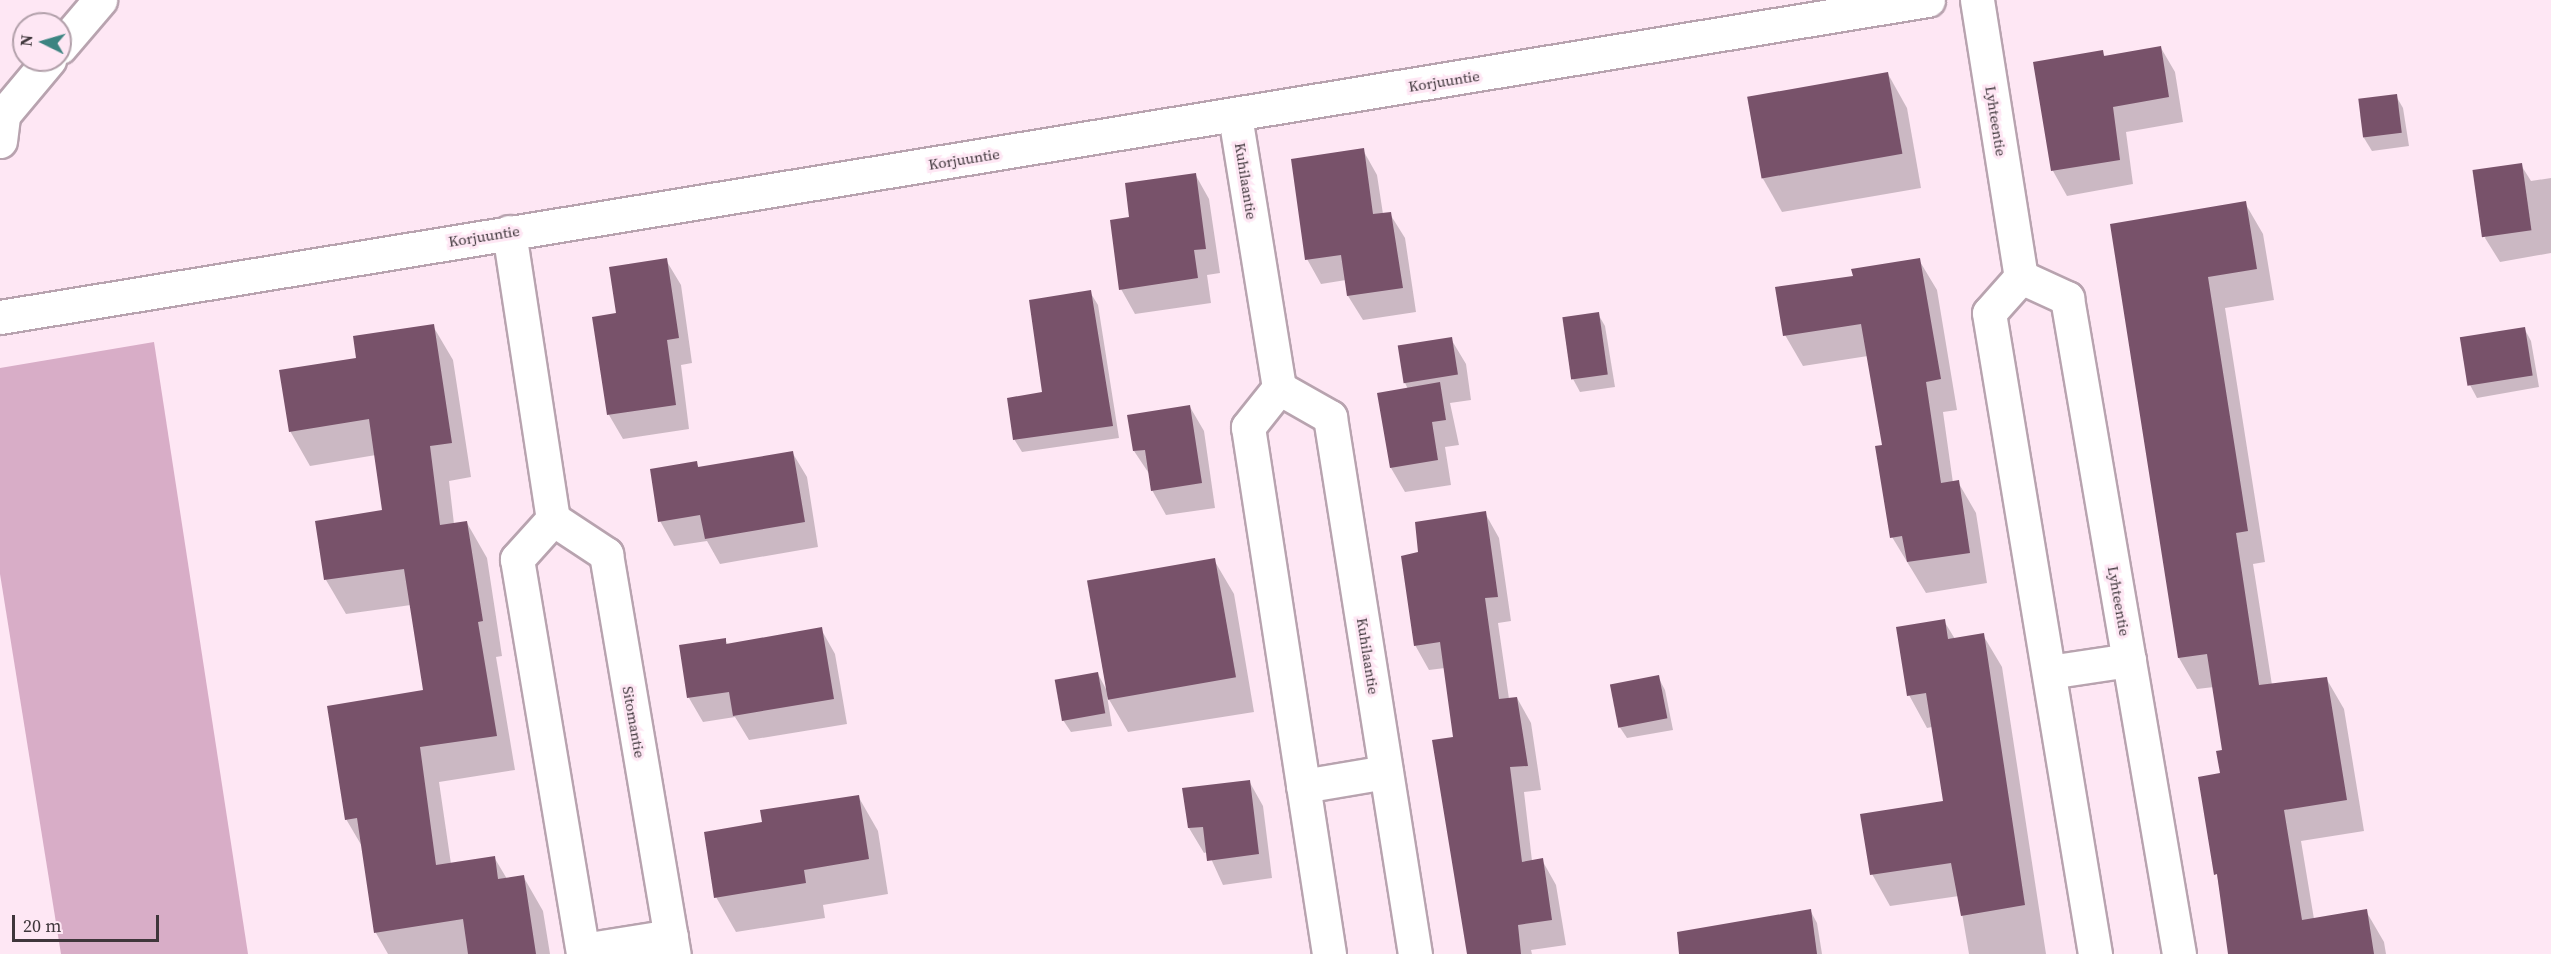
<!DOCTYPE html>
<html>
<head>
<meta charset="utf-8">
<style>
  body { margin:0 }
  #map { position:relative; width:2551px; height:954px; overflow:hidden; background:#fee7f4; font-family:"Source Serif 4",serif }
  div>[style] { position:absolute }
  .green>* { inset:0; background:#d8adc7 }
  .shadow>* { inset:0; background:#0003 }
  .building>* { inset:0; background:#78526a; transform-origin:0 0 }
  .roads { filter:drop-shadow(2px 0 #b8a3af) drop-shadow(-2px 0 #b8a3af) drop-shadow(0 2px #b8a3af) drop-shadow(0 -2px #b8a3af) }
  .minor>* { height:33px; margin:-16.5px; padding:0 16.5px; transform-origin:16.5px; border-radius:16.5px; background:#fff }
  span { translate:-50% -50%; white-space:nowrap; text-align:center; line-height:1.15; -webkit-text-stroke:6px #fee7f4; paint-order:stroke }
  .street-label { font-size:15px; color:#3f363b }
  .north { position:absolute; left:12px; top:12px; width:60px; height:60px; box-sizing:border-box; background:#fee7f4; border:2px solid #b2a0aa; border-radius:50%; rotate:275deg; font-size:16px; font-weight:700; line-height:24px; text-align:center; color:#3f363b }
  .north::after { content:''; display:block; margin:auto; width:21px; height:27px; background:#3c8481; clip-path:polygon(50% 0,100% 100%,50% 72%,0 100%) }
  .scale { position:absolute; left:12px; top:915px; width:147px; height:27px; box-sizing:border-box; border:3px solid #3f363b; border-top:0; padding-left:8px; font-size:18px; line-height:21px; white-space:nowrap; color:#3f363b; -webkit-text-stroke:4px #fee7f4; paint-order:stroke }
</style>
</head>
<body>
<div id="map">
  <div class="green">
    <div style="clip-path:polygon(154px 342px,248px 954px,61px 954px,0 574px,0 368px)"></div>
  </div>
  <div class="shadow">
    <div style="clip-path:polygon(2161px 48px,2175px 72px,2183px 122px,2126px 132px,2133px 184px,2067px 196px,2053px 171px,2035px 63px,2102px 52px,2106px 58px)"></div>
    <div style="clip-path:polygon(1888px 74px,1907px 108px,1921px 188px,1782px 212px,1762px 177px)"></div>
    <div style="clip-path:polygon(2396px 96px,2403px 108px,2409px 146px,2372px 151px,2364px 138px)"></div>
    <div style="clip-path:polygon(1363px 150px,1377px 175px,1383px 214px,1390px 214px,1405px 238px,1416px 312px,1363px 320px,1348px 296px,1346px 280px,1321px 284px,1307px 259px)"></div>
    <div style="clip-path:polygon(2521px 165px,2531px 181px,2551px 178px,2551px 253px,2500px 262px,2485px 238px)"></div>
    <div style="clip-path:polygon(1195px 174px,1209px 199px,1220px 273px,1207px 275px,1211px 303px,1135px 314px,1121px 289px,1131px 218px)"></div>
    <div style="clip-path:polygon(2245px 203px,2263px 234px,2274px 300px,2225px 308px,2265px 562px,2253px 564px,2272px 685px,2326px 678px,2344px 709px,2364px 831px,2301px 841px,2314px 919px,2366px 911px,2384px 942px,2386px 954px,2231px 954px,2200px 778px,2222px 774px,2224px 752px,2214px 687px,2197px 689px,2179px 658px,2112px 226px)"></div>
    <div style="clip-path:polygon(666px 260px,681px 285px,692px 363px,681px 365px,689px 429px,623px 439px,609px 415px,618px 314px)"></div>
    <div style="clip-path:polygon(1919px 260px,1937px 290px,1957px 410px,1943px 412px,1953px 483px,1958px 482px,1976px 513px,1987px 583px,1926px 593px,1892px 537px,1884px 446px,1868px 356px,1803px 366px,1785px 335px,1855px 277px)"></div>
    <div style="clip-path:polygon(1090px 292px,1098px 305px,1119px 438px,1022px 452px,1014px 439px,1044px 394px)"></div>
    <div style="clip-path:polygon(1598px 314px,1605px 326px,1615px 387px,1580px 392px,1573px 379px,1564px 319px)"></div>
    <div style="clip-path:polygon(433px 326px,453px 360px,471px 477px,449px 481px,454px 524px,467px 523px,487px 558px,502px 656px,496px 657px,515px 770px,439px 782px,451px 864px,494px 857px,507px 879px,523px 876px,543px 911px,550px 954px,388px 954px,376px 933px,363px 848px,346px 819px,425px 691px,411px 605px,346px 614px,326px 580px,316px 522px,384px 511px,376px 455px,310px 466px,290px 431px,358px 360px)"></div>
    <div style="clip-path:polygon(2524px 328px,2531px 341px,2539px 387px,2477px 398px,2470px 385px)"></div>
    <div style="clip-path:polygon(1451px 339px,1466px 364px,1471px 400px,1450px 403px,1459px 445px,1445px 447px,1451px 485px,1405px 492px,1391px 468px,1408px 389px,1405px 383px)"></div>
    <div style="clip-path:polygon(1190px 407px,1204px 431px,1215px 508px,1166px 515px,1152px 490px,1150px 475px,1134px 451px)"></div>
    <div style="clip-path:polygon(792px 452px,807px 477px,818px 547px,720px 564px,707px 541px,674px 546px,660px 521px,696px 463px,699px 468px)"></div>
    <div style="clip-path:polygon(1485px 513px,1499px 538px,1511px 621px,1498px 623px,1509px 699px,1517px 698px,1531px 723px,1541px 790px,1524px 792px,1532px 861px,1542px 860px,1556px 885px,1566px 945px,1531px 950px,1532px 954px,1469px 954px,1454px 738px,1445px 668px,1429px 670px,1415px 645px,1420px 554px)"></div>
    <div style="clip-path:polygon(1214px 560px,1234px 594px,1254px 712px,1128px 732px,1107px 696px,1112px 726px,1071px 732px,1063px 720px,1098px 674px,1106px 689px,1152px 575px,1150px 570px)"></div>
    <div style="clip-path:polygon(1944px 621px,1955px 639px,1983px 635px,2002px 667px,2046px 954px,1969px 954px,1959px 896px,1890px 906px,1872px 874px,1944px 802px,1932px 727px,1927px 728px,1909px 695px)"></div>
    <div style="clip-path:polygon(821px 629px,835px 654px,847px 724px,749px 740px,735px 717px,703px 722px,689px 698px,725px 639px,728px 645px)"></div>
    <div style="clip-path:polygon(1658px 677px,1665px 690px,1673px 730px,1627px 738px,1619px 726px)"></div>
    <div style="clip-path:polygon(1249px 781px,1263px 806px,1272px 878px,1223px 885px,1208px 852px,1204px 853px,1189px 828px,1184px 789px)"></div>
    <div style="clip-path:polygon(858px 796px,878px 831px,888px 894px,823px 905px,825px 918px,736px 932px,716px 897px,763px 823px)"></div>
    <div style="clip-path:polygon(1810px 910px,1817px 923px,1822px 954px,1766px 954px)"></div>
  </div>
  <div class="building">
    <div style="clip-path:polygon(2161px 46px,2169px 97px,2113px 107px,2120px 160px,2051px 171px,2033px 62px,2103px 50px,2104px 56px)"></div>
    <div style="left:1888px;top:72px;width:83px;height:143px;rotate:80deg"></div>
    <div style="left:2397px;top:94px;width:39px;height:39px;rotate:83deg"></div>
    <div style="clip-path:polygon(1364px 148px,1373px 214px,1391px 212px,1403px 288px,1347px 296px,1341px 255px,1305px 260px,1291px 159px)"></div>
    <div style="left:2522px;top:163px;width:68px;height:50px;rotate:82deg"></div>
    <div style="clip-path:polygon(1196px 173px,1206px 249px,1194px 250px,1198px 278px,1119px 290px,1110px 220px,1129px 217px,1125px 183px)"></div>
    <div style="clip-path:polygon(2246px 201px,2257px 269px,2208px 277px,2248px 531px,2236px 533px,2259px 685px,2327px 677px,2347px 800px,2284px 810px,2302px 920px,2367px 909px,2374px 954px,2228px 954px,2217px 874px,2214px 875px,2198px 777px,2220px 773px,2216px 751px,2222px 750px,2207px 654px,2178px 658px,2110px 224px)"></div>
    <div style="clip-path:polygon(667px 258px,679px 338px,667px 340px,676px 405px,607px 415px,592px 317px,616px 313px,609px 267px)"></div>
    <div style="clip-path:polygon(1920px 258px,1941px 379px,1926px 382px,1941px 483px,1959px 480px,1970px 553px,1907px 562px,1902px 536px,1890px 538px,1875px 446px,1882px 445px,1861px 324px,1783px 336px,1775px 287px,1853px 276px,1851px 269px)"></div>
    <div style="clip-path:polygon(1091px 290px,1113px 426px,1013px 440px,1007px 398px,1042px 392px,1029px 300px)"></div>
    <div style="left:1599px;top:312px;width:63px;height:37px;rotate:82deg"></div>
    <div style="clip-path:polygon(434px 324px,452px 443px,430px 446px,440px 525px,467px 521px,483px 621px,478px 622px,497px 736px,420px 747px,436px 865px,495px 856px,498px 879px,524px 875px,536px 954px,468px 954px,463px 919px,374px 933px,357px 818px,345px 820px,327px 706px,423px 690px,404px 569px,324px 580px,315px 521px,382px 510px,369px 419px,289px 432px,279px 370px,356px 358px,353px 336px)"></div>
    <div style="left:2525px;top:327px;width:49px;height:66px;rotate:81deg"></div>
    <div style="left:1452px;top:337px;width:38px;height:55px;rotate:81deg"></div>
    <div style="clip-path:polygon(1440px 382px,1446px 420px,1432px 422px,1438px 460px,1390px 468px,1377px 393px)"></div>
    <div style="clip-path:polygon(1190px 405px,1202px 483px,1151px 491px,1145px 450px,1133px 451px,1127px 415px)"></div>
    <div style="clip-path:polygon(793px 451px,805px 522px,705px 539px,700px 515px,658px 522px,650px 469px,697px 461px,698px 467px)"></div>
    <div style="clip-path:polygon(1486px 511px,1498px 597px,1485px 598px,1499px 699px,1517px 697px,1528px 766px,1510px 767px,1522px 862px,1543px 858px,1552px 920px,1518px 925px,1521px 954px,1467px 954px,1432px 740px,1453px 737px,1440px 642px,1414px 646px,1401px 556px,1418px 552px,1415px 522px)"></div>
    <div style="left:1215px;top:558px;width:121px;height:130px;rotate:80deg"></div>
    <div style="clip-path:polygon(1945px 619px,1948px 639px,1984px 633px,2025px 905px,1961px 916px,1951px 863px,1870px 875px,1860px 814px,1943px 801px,1926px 693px,1907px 696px,1896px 627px)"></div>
    <div style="clip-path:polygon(822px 627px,834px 699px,733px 716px,729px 692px,687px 698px,679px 645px,726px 638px,726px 644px)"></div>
    <div style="left:1098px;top:672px;width:42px;height:44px;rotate:80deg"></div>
    <div style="left:1659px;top:675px;width:44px;height:50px;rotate:79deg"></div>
    <div style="clip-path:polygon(1250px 780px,1259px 854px,1207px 861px,1203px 827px,1188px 828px,1182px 788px)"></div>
    <div style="clip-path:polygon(859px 795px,869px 859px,804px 870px,806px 883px,714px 898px,704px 832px,762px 822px,760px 810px)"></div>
    <div style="clip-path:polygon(1811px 909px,1817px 954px,1679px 954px,1677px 932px)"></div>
  </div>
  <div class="roads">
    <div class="minor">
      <div style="left:1977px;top:0;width:280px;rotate:81deg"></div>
      <div style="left:2021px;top:277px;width:48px;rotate:131.6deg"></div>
      <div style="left:1989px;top:313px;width:650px;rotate:80.61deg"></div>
      <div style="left:60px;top:47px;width:62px;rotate:-49.6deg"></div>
      <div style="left:1235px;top:116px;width:276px;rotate:80.8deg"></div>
      <div style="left:1279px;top:388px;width:50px;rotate:128.5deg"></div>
      <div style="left:1248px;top:427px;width:533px;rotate:81.26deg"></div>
      <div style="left:0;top:141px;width:26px;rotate:-83deg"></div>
      <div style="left:3px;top:115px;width:72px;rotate:-50.1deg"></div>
      <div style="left:509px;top:232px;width:290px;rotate:81.3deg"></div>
      <div style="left:553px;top:519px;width:64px;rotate:33.4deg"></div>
      <div style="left:606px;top:554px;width:406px;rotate:80.4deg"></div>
      <div style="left:2021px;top:277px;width:51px;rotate:24.5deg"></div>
      <div style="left:2067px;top:298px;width:665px;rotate:80.31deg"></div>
      <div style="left:0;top:317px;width:1954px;rotate:-9.34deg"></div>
      <div style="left:1279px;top:388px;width:59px;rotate:29.6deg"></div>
      <div style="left:1330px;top:417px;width:544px;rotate:81.01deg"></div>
      <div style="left:553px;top:519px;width:54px;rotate:132deg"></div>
      <div style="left:517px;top:559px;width:400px;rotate:80.5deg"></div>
      <div style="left:2049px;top:672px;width:81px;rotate:-8.5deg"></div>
      <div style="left:1303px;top:786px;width:84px;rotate:-9.6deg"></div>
      <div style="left:583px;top:950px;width:89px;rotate:-9deg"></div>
    </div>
  </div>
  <div class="street-label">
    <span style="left:1444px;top:81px;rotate:-9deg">Korjuuntie</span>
    <span style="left:1996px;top:121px;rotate:81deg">Lyhteentie</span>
    <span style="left:964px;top:159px;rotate:-9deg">Korjuuntie</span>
    <span style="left:1246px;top:181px;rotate:81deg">Kuhilaantie</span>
    <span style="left:484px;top:236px;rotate:-9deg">Korjuuntie</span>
    <span style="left:2119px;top:601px;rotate:80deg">Lyhteentie</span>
    <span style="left:1368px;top:656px;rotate:81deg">Kuhilaantie</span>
    <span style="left:634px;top:722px;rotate:80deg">Sitomantie</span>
  </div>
  <div class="north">N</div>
  <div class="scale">20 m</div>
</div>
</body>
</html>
